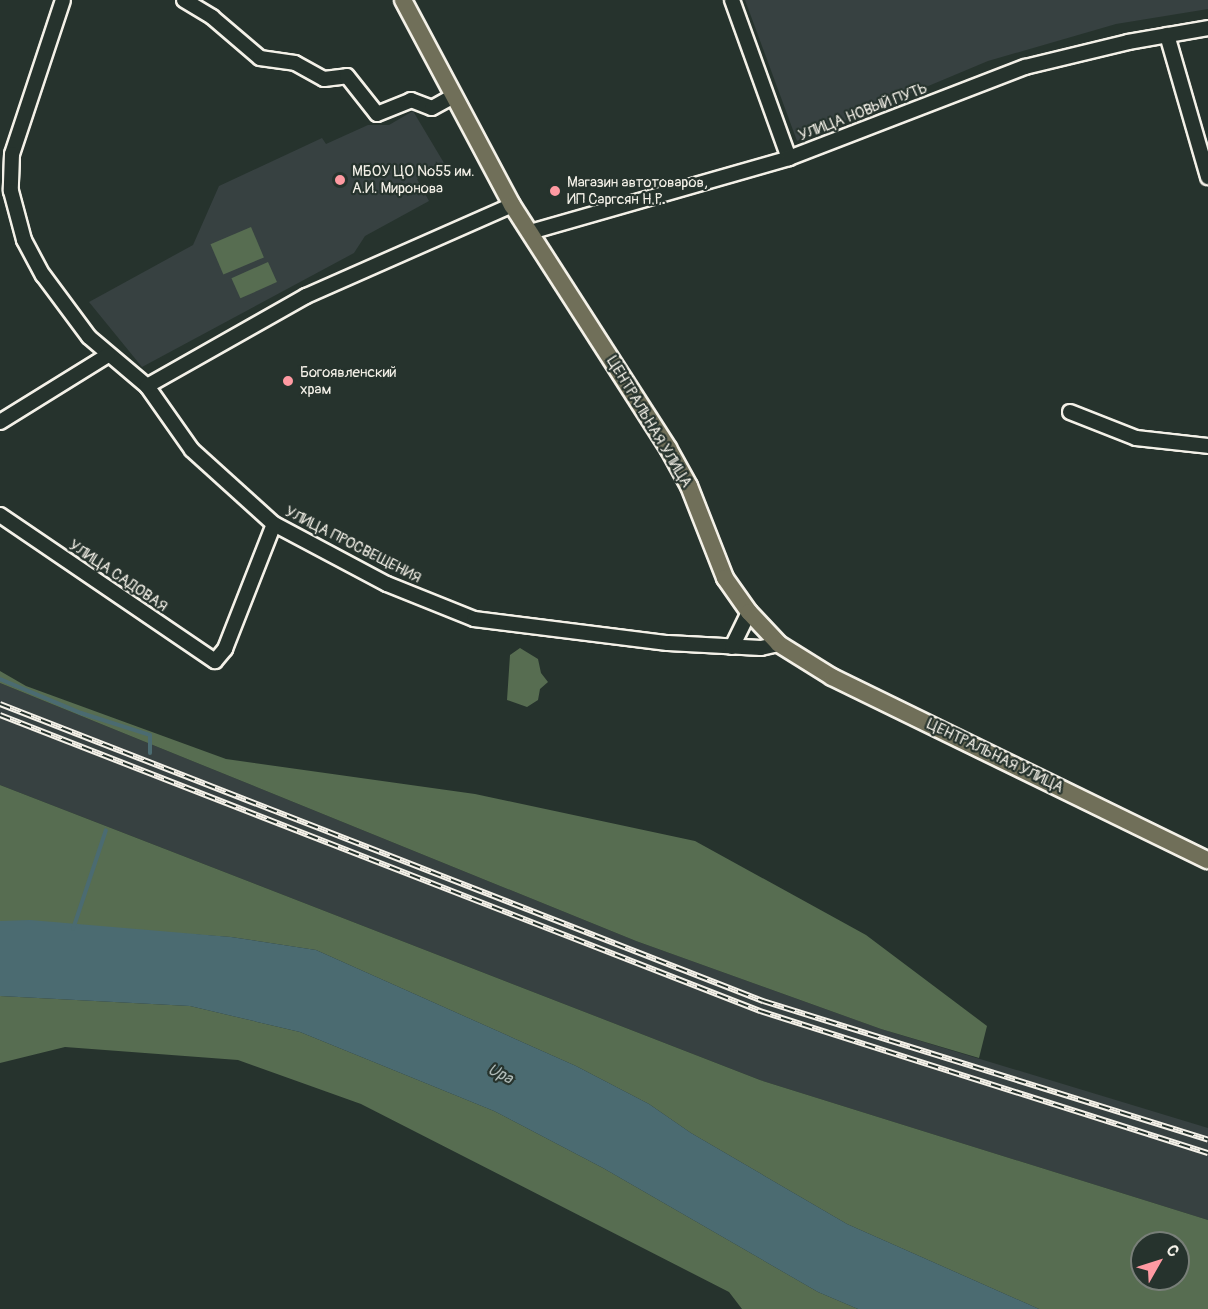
<!DOCTYPE html>
<html>
<head>
<meta charset="utf-8">
<style>
  body { margin:0 }
  #map { position:relative; width:1208px; height:1309px; overflow:hidden; background:#26332d; font-family:Pangolin,sans-serif }
  div>[style] { position:absolute }
  .built>* { inset:0; background:#374141 }
  .green>* { inset:0; background:#576d51; transform-origin:0 0 }
  .water>* { inset:0; background:#4b6b71 }
  .stream>* { height:4px; margin:-2px; padding:0 2px; transform-origin:2px; border-radius:2px; background:#4b6b71 }
  .roads { filter:drop-shadow(2px 0 #f4f1e8) drop-shadow(-2px 0 #f4f1e8) drop-shadow(0 2px #f4f1e8) drop-shadow(0 -2px #f4f1e8) }
  .minor>* { height:14px; margin:-7px; padding:0 7px; transform-origin:7px; border-radius:7px; background:#26332d }
  .major>* { height:16px; margin:-8px; padding:0 8px; transform-origin:8px; border-radius:8px; background:#706f59 }
  .rail>* { height:6px; margin-top:-3px; transform-origin:0; background:repeating-linear-gradient(90deg,#26332d 0 11px,#f4f1e8 0 22px); box-sizing:border-box; border-block:2px solid #f4f1e8 }
  .dots>* { width:16px; height:16px; translate:-50% -50%; box-sizing:border-box; border:3px solid #26332d; border-radius:50% }
  span { translate:-50% -50%; white-space:nowrap; text-align:center; line-height:1.15; -webkit-text-stroke:4.5px #26332d; paint-order:stroke }
  .street-label { font-size:15px; color:#f4f1e8 }
  .poi-label { font-size:15px; color:#f4f1e8 }
  .left { translate:0 -50%; text-align:left }
  .water-label { font-size:16px; color:#b0bbb8; font-style:italic }
  .north { position:absolute; left:1130px; top:1231px; width:60px; height:60px; box-sizing:border-box; background:#26332d; border:2px solid #787f78; border-radius:50%; rotate:51deg; font-size:16px; font-weight:700; line-height:24px; text-align:center; color:#f4f1e8 }
  .north::after { content:''; display:block; margin:auto; width:21px; height:27px; background:#ff9aa2; clip-path:polygon(50% 0,100% 100%,50% 72%,0 100%) }
</style>
</head>
<body>
<div id="map">
  <div class="built">
    <div style="clip-path:polygon(745px 0,1208px 0,1208px 9px,1116px 24px,988px 61px,797px 141px)"></div>
    <div style="clip-path:polygon(413px 111px,444px 163px,417px 179px,429px 201px,365px 236px,354px 253px,142px 367px,89px 302px,193px 245px,219px 186px,322px 138px,326px 144px,368px 125px,389px 125px)"></div>
    <div style="clip-path:polygon(0 683px,636px 941px,881px 1029px,1208px 1128px,1208px 1220px,760px 1080px,0 785px)"></div>
  </div>
  <div class="green">
    <div style="left:251px;top:227px;width:33px;height:44px;rotate:67deg"></div>
    <div style="left:268px;top:262px;width:22px;height:40px;rotate:66deg"></div>
    <div style="clip-path:polygon(520px 648px,538px 659px,541px 673px,548px 682px,540px 689px,538px 700px,527px 707px,507px 700px,510px 655px)"></div>
    <div style="clip-path:polygon(0 671px,26px 686px,226px 759px,475px 794px,695px 841px,866px 935px,987px 1026px,979px 1058px,881px 1029px,636px 941px,0 683px)"></div>
    <div style="clip-path:polygon(evenodd,0 785px,760px 1080px,1208px 1220px,1208px 1309px,1039px 1309px,847px 1224px,691px 1133px,649px 1104px,576px 1066px,316px 950px,231px 937px,0 921px,0 785px,1142px 1243px,1178px 1243px,1178px 1279px,1142px 1279px,1142px 1243px)"></div>
    <div style="clip-path:polygon(0 996px,190px 1006px,300px 1032px,494px 1111px,603px 1168px,818px 1292px,858px 1309px,742px 1309px,729px 1292px,361px 1104px,238px 1060px,65px 1047px,0 1063px)"></div>
  </div>
  <div class="water">
    <div style="clip-path:polygon(30px 920px,231px 937px,316px 950px,576px 1066px,649px 1104px,691px 1133px,847px 1224px,1039px 1309px,858px 1309px,818px 1292px,603px 1168px,494px 1111px,300px 1032px,190px 1006px,0 996px,0 921px)"></div>
  </div>
  <div class="stream">
    <div style="left:0;top:679px;width:88px;rotate:22.8deg"></div>
    <div style="left:81px;top:713px;width:72px;rotate:17.7deg"></div>
    <div style="left:150px;top:735px;width:18px;rotate:90deg"></div>
    <div style="left:73px;top:929px;width:104px;rotate:-71.6deg"></div>
  </div>
  <div class="roads">
    <div class="minor">
      <div style="left:63px;top:0;width:162px;rotate:108.3deg"></div>
      <div style="left:12px;top:154px;width:37px;rotate:92deg"></div>
      <div style="left:11px;top:191px;width:51px;rotate:75.1deg"></div>
      <div style="left:24px;top:240px;width:40px;rotate:62deg"></div>
      <div style="left:43px;top:275px;width:77px;rotate:53.4deg"></div>
      <div style="left:89px;top:337px;width:76px;rotate:40.2deg"></div>
      <div style="left:147px;top:386px;width:78px;rotate:54.9deg"></div>
      <div style="left:192px;top:450px;width:110px;rotate:42.1deg"></div>
      <div style="left:274px;top:524px;width:128px;rotate:28deg"></div>
      <div style="left:387px;top:584px;width:94px;rotate:21.9deg"></div>
      <div style="left:474px;top:619px;width:195px;rotate:7.1deg"></div>
      <div style="left:668px;top:643px;width:93px;rotate:3.1deg"></div>
      <div style="left:761px;top:648px;width:18px;rotate:-13deg"></div>
      <div style="left:184px;top:0;width:33px;rotate:31deg"></div>
      <div style="left:212px;top:17px;width:63px;rotate:40.5deg"></div>
      <div style="left:260px;top:58px;width:35px;rotate:8deg"></div>
      <div style="left:295px;top:63px;width:33px;rotate:29deg"></div>
      <div style="left:324px;top:79px;width:23px;rotate:-7deg"></div>
      <div style="left:347px;top:76px;width:48px;rotate:51.7deg"></div>
      <div style="left:377px;top:114px;width:37px;rotate:-22deg"></div>
      <div style="left:411px;top:100px;width:22px;rotate:21deg"></div>
      <div style="left:432px;top:108px;width:23px;rotate:-29deg"></div>
      <div style="left:732px;top:0;width:168px;rotate:70.2deg"></div>
      <div style="left:1167px;top:35px;width:148px;rotate:73.9deg"></div>
      <div style="left:530px;top:232px;width:269px;rotate:-15.9deg"></div>
      <div style="left:789px;top:158px;width:253px;rotate:-21.1deg"></div>
      <div style="left:1025px;top:67px;width:106px;rotate:-13.6deg"></div>
      <div style="left:1128px;top:42px;width:81px;rotate:-9.9deg"></div>
      <div style="left:147px;top:386px;width:183px;rotate:-29.5deg"></div>
      <div style="left:306px;top:296px;width:225px;rotate:-23.8deg"></div>
      <div style="left:1070px;top:412px;width:71px;rotate:21.5deg"></div>
      <div style="left:1136px;top:438px;width:72px;rotate:6.3deg"></div>
      <div style="left:0;top:422px;width:127px;rotate:-31.8deg"></div>
      <div style="left:0;top:515px;width:260px;rotate:34.2deg"></div>
      <div style="left:215px;top:661px;width:16px;rotate:-50deg"></div>
      <div style="left:225px;top:649px;width:134px;rotate:-68.6deg"></div>
      <div style="left:732px;top:647px;width:39px;rotate:-64deg"></div>
    </div>
    <div class="major">
      <div style="left:403px;top:0;width:232px;rotate:62deg"></div>
      <div style="left:512px;top:205px;width:289px;rotate:57.3deg"></div>
      <div style="left:668px;top:448px;width:43px;rotate:61.1deg"></div>
      <div style="left:689px;top:486px;width:99px;rotate:68.6deg"></div>
      <div style="left:725px;top:578px;width:42px;rotate:54.8deg"></div>
      <div style="left:749px;top:612px;width:44px;rotate:46.8deg"></div>
      <div style="left:779px;top:644px;width:62px;rotate:31.9deg"></div>
      <div style="left:832px;top:677px;width:418px;rotate:26deg"></div>
    </div>
  </div>
  <div class="rail">
    <div style="left:0;top:704px;width:819px;rotate:21.27deg"></div>
    <div style="left:763px;top:1001px;width:466px;rotate:17.3deg"></div>
    <div style="left:0;top:715px;width:816px;rotate:21.28deg"></div>
    <div style="left:760px;top:1011px;width:470px;rotate:17.6deg"></div>
  </div>
  <div class="dots">
    <div style="left:340px;top:180px;background:#ff9aa2"></div>
    <div style="left:555px;top:191px;background:#ff9aa2"></div>
    <div style="left:288px;top:381px;background:#ff9aa2"></div>
  </div>
  <div class="street-label">
    <span style="left:863px;top:112px;rotate:-21deg">УЛИЦА НОВЫЙ ПУТЬ</span>
    <span style="left:649px;top:422px;rotate:59deg">ЦЕНТРАЛЬНАЯ УЛИЦА</span>
    <span style="left:353px;top:545px;rotate:27deg">УЛИЦА ПРОСВЕЩЕНИЯ</span>
    <span style="left:118px;top:576px;rotate:34deg">УЛИЦА САДОВАЯ</span>
    <span style="left:995px;top:756px;rotate:26deg">ЦЕНТРАЛЬНАЯ УЛИЦА</span>
  </div>
  <div class="poi-label">
    <span class="left" style="left:352px;top:180px">МБОУ ЦО №55 им.<br>А.И. Миронова</span>
    <span class="left" style="left:567px;top:191px">Магазин автотоваров,<br>ИП Саргсян Н.Р.</span>
    <span class="left" style="left:300px;top:381px">Богоявленский<br>храм</span>
  </div>
  <div class="water-label">
    <span style="left:500px;top:1074px;rotate:26deg">Upa</span>
  </div>
  <div class="north">С</div>
</div>
</body>
</html>
